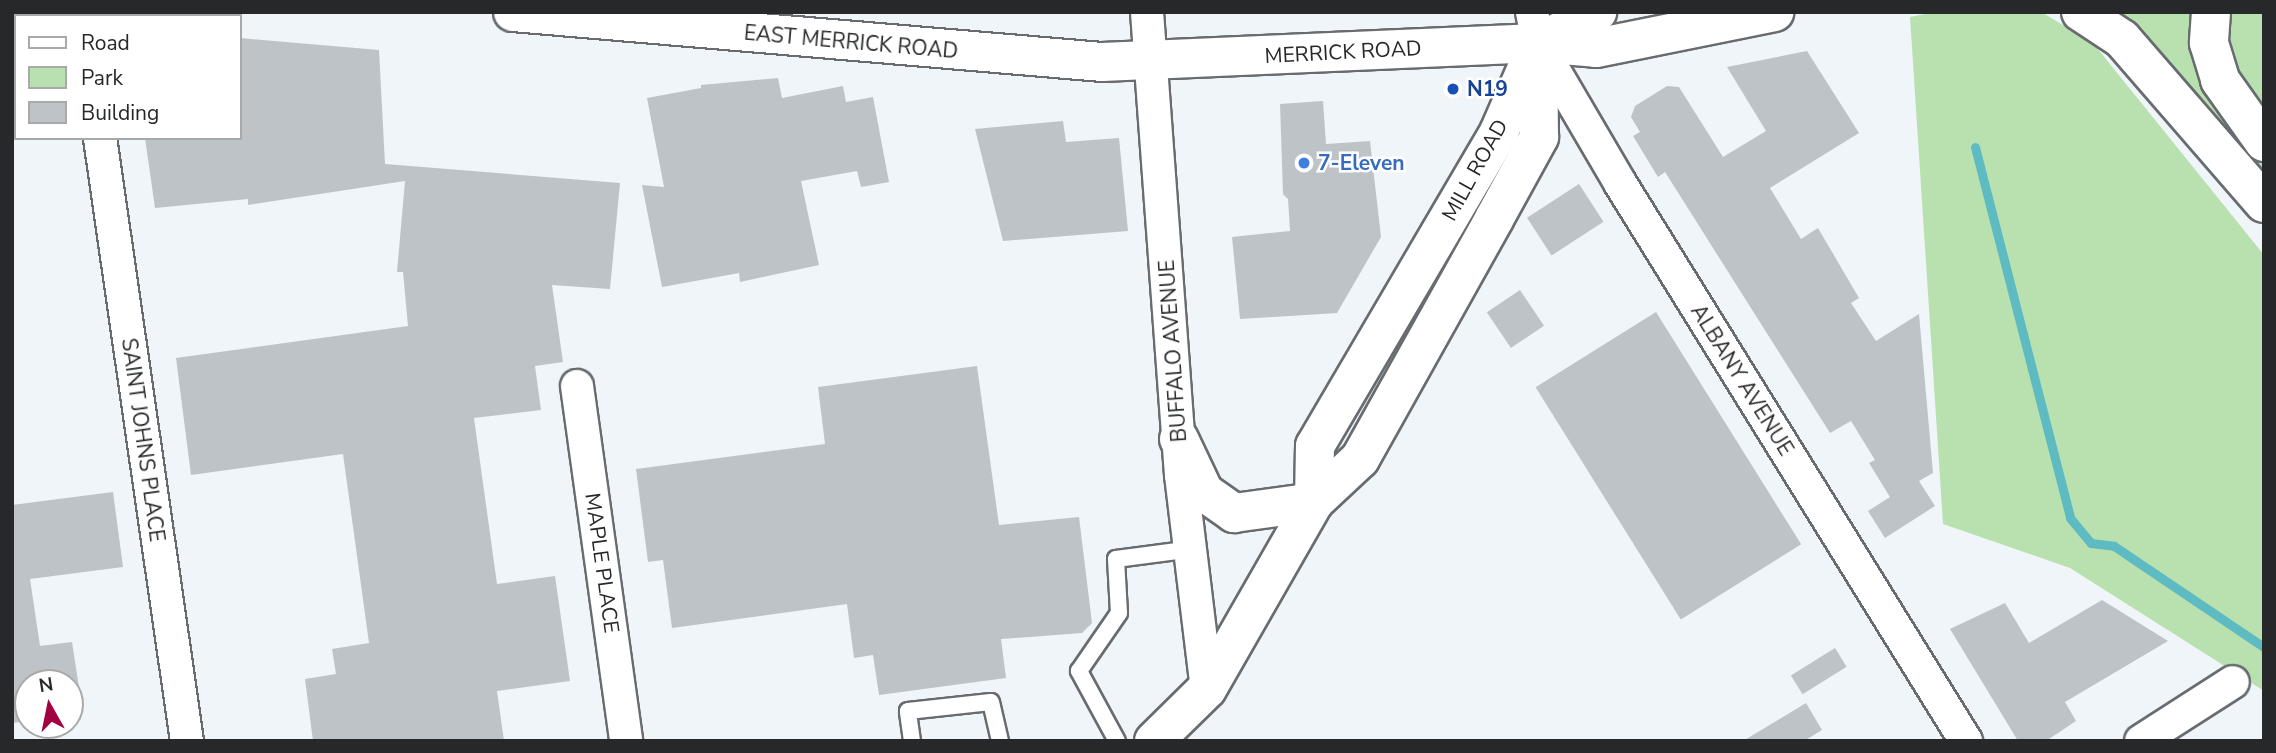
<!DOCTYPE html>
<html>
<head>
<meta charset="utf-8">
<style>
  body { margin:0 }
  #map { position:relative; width:2276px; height:753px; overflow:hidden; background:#f0f5fa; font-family:"Nunito Sans",sans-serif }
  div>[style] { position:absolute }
  .green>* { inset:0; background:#b9e1af }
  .stream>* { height:9px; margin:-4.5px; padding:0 4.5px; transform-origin:4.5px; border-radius:4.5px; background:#5dbbc1 }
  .building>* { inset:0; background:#bec3c7; transform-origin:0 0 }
  .roads { filter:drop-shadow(2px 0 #686c70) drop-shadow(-2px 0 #686c70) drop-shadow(0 2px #686c70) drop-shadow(0 -2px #686c70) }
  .service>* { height:16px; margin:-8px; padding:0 8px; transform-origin:8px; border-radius:8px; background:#fff }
  .minor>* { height:32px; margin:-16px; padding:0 16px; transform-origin:16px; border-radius:16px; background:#fff }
  .secondary>* { height:38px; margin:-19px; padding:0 19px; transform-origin:19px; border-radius:19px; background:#fff }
  .primary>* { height:38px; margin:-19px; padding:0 19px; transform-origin:19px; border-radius:19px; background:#fff }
  .motorway>* { height:38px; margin:-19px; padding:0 19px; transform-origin:19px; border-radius:19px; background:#fff }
  .dots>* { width:19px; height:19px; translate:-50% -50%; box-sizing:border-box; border:4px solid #fff; border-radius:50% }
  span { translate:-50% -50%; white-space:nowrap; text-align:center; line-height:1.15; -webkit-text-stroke:5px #fff; paint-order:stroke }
  .street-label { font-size:21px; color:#262829 }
  .transit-label { font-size:21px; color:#164399; font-weight:700 }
  .left { translate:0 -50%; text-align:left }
  .shop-label { font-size:21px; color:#366cbe; font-weight:700 }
  .frame { position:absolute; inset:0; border:14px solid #262829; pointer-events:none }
  .legend { position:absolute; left:14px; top:14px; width:228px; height:126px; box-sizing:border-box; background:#fff; border:2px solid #a8a9a9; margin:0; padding:9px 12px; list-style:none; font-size:21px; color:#262829 }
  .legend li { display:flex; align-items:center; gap:14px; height:35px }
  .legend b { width:35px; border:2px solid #a8a9a9 }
  .north { position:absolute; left:14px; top:669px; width:70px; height:70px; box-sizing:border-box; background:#fff; border:2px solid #a8a9a9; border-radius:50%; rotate:351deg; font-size:19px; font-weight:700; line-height:28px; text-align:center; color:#262829 }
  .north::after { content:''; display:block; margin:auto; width:24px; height:32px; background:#a00242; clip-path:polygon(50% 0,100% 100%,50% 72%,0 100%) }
</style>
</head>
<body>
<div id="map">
  <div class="green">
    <div style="clip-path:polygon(1935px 12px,2043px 13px,2093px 43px,2264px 255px,2264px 691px,2070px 568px,1943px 524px,1910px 17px)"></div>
    <div style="clip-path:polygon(2113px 12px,2197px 12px,2264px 160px,2264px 181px)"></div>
    <div style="clip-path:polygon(2222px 12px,2264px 12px,2264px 114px,2224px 55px)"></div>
  </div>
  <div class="stream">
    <div style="left:1975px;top:147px;width:383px;rotate:75.6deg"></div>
    <div style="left:2070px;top:518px;width:33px;rotate:50deg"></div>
    <div style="left:2091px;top:543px;width:23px;rotate:7deg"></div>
    <div style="left:2114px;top:546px;width:181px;rotate:34deg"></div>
  </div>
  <div class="building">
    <div style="clip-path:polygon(240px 38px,379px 50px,385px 164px,620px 183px,610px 289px,552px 285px,563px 362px,535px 366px,541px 410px,474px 418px,497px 584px,555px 576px,570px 681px,497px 691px,504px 741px,313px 741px,305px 679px,336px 674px,332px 649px,369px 643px,343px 454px,191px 475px,176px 358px,408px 326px,403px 272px,397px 272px,405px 181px,248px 205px,248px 199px,155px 208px,145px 138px,240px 138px)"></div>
    <div style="clip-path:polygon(1807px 51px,1859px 133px,1770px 188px,1801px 239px,1818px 228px,1859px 298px,1851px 303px,1876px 341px,1919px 314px,1933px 473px,1919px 481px,1935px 506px,1885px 538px,1868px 511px,1890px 497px,1869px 463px,1875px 460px,1851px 421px,1830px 433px,1665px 172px,1658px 177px,1633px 136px,1640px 132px,1631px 117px,1635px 106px,1667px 86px,1679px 87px,1723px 157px,1766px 131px,1727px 67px)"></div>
    <div style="clip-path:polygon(778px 78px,782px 98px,843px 86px,846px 102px,873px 97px,889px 182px,861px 187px,857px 171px,801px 181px,819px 265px,740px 282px,739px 273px,662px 287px,642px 185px,664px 187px,647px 98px,701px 88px,701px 85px)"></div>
    <div style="clip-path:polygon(1323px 101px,1326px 144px,1370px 141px,1381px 237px,1337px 313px,1240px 319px,1232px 237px,1290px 231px,1288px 199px,1283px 194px,1280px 104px)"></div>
    <div style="clip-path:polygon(1063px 121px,1066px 142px,1119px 138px,1128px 231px,1003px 241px,975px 129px)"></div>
    <div style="left:1579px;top:184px;width:45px;height:62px;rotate:57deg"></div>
    <div style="left:1520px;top:290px;width:43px;height:40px;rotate:56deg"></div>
    <div style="left:1656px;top:312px;width:274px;height:142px;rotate:58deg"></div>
    <div style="clip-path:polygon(977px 366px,999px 525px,1079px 517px,1092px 623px,1082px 633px,1001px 639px,1006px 678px,879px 695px,873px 655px,854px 658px,847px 604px,672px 628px,663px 560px,648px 562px,636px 469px,825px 444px,818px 387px)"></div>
    <div style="clip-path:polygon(113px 492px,123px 567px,30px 579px,40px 646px,72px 642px,83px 713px,70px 715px,70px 683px,28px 683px,28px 721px,12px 723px,12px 505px)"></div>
    <div style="clip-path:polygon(2102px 600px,2168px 641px,2065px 702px,2076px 721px,2046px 741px,2018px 741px,1950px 629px,2005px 603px,2029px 643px)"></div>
    <div style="left:1835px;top:648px;width:22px;height:52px;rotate:58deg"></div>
    <div style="clip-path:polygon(1806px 703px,1822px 730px,1804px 741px,1743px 741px)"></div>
  </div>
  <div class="roads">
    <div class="service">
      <div style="left:912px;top:741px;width:30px;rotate:-98deg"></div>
      <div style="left:908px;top:711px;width:83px;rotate:-6.2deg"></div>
      <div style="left:991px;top:702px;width:40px;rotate:77deg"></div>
      <div style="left:1117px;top:741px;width:80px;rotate:-118.5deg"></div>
      <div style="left:1079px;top:671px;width:70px;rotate:-55.4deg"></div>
      <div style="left:1119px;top:613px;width:54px;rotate:-93.2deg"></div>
      <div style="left:1116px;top:559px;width:77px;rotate:-7.5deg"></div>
    </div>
    <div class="minor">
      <div style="left:82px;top:12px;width:4px;rotate:90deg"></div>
      <div style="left:1147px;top:12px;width:464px;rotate:85.8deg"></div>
      <div style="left:1181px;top:475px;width:216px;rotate:83.1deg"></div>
      <div style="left:1532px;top:12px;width:32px;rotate:79deg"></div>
      <div style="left:1538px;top:43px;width:162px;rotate:59.6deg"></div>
      <div style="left:1620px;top:183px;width:657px;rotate:58.2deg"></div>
      <div style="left:100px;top:138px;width:609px;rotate:81.79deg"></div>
      <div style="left:577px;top:386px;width:358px;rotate:82.1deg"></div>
      <div style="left:2141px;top:741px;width:109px;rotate:-32.7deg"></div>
    </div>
    <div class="secondary">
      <div style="left:1179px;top:439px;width:59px;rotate:64.7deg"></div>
      <div style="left:1204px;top:492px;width:37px;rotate:35deg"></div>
      <div style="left:1234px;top:513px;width:81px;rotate:-7.8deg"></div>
      <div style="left:1314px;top:502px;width:56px;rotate:-89deg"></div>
      <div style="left:1315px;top:446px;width:364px;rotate:-59.6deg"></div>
      <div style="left:1499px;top:132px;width:85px;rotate:-66.4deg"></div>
      <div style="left:1154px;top:741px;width:74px;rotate:-44.5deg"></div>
      <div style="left:1207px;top:689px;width:215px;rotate:-60.2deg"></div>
      <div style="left:1314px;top:502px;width:63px;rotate:-43.1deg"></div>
      <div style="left:1360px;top:459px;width:275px;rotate:-60.8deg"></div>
      <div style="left:1494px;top:219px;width:94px;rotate:-61.2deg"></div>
      <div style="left:1539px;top:137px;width:94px;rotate:-90.6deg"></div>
    </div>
    <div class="primary">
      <div style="left:513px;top:12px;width:591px;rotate:4.85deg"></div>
      <div style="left:1102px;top:62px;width:436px;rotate:-2.5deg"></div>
      <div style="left:1538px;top:43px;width:58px;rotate:4.9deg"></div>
      <div style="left:1596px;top:48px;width:182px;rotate:-11.4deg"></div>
      <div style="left:1538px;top:43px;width:67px;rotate:-27.7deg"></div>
    </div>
    <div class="motorway">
      <div style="left:2081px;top:12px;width:49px;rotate:33.4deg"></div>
      <div style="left:2122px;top:39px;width:217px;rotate:49.1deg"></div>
      <div style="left:2211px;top:12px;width:31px;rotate:94deg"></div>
      <div style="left:2209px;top:43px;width:39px;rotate:73deg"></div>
      <div style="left:2220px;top:80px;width:76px;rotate:54.6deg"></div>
    </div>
  </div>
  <div class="dots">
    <div style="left:1453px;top:89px;background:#1a4fb4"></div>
    <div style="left:1304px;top:163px;background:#3f7fe0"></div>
  </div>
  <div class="street-label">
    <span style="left:851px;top:42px;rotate:5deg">EAST MERRICK ROAD</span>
    <span style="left:1343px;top:52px;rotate:-3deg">MERRICK ROAD</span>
    <span style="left:1475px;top:170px;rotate:-61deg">MILL ROAD</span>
    <span style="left:1173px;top:351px;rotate:-94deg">BUFFALO AVENUE</span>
    <span style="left:1742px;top:380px;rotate:58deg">ALBANY AVENUE</span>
    <span style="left:143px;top:440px;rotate:82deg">SAINT JOHNS PLACE</span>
    <span style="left:602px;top:563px;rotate:82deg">MAPLE PLACE</span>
  </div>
  <div class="transit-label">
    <span class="left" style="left:1467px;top:89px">N19</span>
  </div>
  <div class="shop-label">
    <span class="left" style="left:1318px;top:163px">7-Eleven</span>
  </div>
  <div class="frame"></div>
  <ul class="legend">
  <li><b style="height:9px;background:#fff"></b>Road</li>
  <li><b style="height:19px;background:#b9e1af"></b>Park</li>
  <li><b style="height:19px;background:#bec3c7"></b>Building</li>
  </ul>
  <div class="north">N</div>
</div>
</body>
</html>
